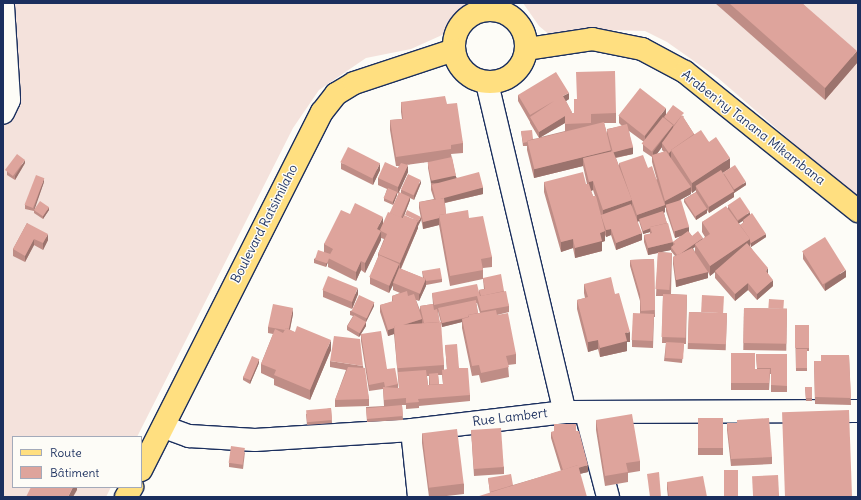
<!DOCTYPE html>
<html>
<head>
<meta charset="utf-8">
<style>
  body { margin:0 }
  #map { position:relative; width:861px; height:500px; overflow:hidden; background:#fdfcf7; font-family:Delius,sans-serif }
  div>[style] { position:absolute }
  .built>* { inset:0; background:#f4e2dc }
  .roads { filter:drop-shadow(1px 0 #1b2f5e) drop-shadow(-1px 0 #1b2f5e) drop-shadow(0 1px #1b2f5e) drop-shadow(0 -1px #1b2f5e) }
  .minor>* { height:22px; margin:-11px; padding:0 11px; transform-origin:11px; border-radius:11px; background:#fdfcf7 }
  .major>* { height:22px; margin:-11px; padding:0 11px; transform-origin:11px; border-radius:11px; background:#ffdf80 }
  .major>.ring { margin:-11px; padding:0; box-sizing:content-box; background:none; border:22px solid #ffdf80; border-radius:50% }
  .wall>* { inset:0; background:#bf8d86; transform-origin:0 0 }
  .shaded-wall>* { inset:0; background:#9b736d; transform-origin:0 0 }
  .building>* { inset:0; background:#dea49c; transform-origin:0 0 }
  span { translate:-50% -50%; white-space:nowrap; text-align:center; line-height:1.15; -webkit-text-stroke:3px #fdfcf7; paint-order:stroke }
  .street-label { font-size:13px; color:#1b2f5e }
  .frame { position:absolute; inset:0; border:4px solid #1b2f5e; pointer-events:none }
  .legend { position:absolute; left:12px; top:436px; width:130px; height:52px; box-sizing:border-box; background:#fdfcf7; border:1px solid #a3aaba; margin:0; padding:5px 7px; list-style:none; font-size:12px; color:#1b2f5e }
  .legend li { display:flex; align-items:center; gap:8px; height:20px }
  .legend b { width:20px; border:1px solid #a3aaba }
</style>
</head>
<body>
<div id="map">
  <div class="built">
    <div style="clip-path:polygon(3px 3px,483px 3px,456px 13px,451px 31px,411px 49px,366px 58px,319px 90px,293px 128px,137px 437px,13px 437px,13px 487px,111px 487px,106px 497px,3px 497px)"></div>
    <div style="clip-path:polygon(523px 3px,858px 3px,858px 199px,718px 78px,667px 42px,645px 31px,608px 30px,574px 30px,557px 41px,539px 26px)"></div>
  </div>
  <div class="roads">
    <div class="minor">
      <div style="left:485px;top:3px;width:7px;rotate:74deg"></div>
      <div style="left:3px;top:6px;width:94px;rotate:86.3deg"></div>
      <div style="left:9px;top:100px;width:14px;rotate:115deg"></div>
      <div style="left:487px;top:83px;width:338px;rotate:76.7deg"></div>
      <div style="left:586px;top:413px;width:87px;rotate:75.3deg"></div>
      <div style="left:164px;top:427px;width:27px;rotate:20deg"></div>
      <div style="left:189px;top:436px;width:66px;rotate:3.5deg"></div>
      <div style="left:255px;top:440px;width:157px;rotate:-3.6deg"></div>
      <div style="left:412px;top:430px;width:154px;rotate:-6.7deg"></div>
      <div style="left:565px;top:412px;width:293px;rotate:-0.2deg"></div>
      <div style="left:412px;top:430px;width:67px;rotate:84deg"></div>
    </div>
    <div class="major">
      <div class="ring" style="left:454px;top:10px;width:50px;height:50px"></div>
      <div style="left:527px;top:49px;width:66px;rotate:-8.7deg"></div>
      <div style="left:592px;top:39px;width:51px;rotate:11.3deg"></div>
      <div style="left:642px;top:49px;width:49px;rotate:28.1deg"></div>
      <div style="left:685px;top:72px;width:222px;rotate:38.8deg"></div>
      <div style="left:141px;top:470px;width:401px;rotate:-63.2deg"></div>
      <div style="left:322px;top:112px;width:23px;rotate:-52deg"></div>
      <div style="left:336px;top:94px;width:21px;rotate:-31deg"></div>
      <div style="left:354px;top:83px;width:105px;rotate:-18.3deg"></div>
      <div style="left:126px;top:497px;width:12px;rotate:-59deg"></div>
    </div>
  </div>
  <div class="wall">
    <div style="clip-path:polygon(715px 3px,802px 3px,857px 63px,825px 100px)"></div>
    <div style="clip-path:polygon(evenodd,518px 95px,569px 99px,566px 101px,572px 113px,616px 113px,616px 123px,604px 123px,607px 134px,607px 129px,622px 126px,619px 123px,619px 116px,666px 115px,684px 116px,683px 117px,694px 134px,709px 142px,730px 168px,723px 173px,746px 185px,734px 193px,734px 197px,709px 213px,707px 210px,707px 213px,696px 220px,684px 202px,684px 199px,696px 192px,696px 190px,692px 193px,691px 191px,691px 194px,680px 200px,689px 232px,692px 236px,703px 239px,705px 237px,702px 232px,702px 222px,728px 208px,728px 206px,750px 215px,766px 237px,751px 247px,750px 244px,750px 246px,768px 274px,773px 286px,757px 300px,748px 290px,735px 301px,715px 278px,715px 272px,710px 276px,708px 272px,708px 278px,676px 287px,673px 264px,673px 257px,675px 256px,671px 251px,671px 250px,659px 252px,672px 253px,671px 294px,687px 295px,686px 344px,684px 344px,682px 363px,664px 361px,666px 343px,662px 343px,663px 296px,656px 296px,658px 253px,648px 255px,644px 242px,644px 235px,650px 234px,650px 232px,643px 234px,639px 221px,637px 222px,642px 240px,616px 250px,611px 235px,606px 237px,605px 235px,605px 241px,602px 242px,602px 251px,575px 258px,573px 248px,561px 252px,544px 192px,544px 182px,587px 184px,583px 166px,534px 178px,527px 150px,527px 146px,523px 146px,521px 131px,533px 139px,539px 138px,530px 123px,530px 122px,518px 101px,518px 95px,565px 123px,565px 131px,541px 137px,565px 123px,518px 95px,629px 131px,644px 142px,643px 144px,643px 151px,652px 157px,652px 162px,657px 180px,648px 168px,619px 163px,619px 166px,616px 158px,633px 154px,629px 131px,518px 95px,662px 147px,662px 150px,664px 152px,657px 154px,662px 147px,518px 95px,593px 190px,595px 196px,593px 196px,591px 191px,593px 190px,518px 95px,666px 207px,666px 211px,675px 238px,681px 236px,673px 242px,673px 246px,664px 213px,665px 212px,665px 208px,666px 207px,518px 95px,743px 221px,743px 223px,740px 225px,739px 223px,743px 221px,518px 95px,695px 247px,695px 252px,693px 248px,695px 247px)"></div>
    <div style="clip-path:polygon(evenodd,401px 102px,447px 104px,463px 143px,463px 153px,451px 154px,456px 177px,483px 194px,445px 203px,446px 214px,469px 218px,492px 257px,492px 267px,483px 268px,483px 278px,504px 291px,509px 306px,509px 312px,497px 315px,516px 354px,516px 364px,508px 365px,509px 377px,481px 383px,479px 375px,472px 376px,462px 328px,462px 322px,442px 327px,438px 311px,444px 365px,444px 370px,447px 370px,445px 345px,459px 368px,470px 395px,470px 401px,419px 406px,419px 408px,406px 409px,406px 405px,402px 405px,403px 420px,367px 422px,366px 407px,384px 406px,383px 389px,369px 391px,361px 341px,361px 335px,359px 337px,347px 330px,347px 326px,353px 316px,350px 315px,350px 311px,374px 306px,366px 322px,366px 326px,361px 334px,398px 384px,398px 388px,399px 388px,394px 334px,388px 336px,380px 312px,380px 305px,392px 302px,392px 296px,400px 293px,393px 290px,393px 285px,389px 293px,370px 284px,370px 277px,378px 257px,378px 254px,384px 239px,381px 238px,381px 240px,365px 273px,361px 270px,356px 281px,328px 267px,328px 262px,326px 267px,314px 263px,314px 259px,324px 252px,324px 244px,350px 214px,383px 225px,390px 213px,401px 193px,401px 190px,421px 183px,414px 200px,410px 198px,410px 200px,403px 218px,421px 220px,418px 226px,418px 225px,418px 228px,401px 269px,423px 278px,422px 271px,442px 279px,442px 282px,426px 285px,419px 301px,416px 300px,420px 310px,420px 306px,433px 304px,432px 293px,479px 293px,479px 290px,484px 289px,483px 279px,450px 286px,439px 225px,423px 229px,419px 208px,419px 202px,434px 199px,431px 190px,431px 184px,428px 168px,428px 162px,406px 165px,408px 172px,398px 194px,397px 193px,397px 195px,393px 205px,384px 201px,384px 198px,387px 189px,378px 185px,378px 178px,398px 168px,399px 166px,396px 166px,390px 130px,390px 120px,402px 119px,401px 112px,401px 102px,476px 303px,477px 303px,480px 313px,478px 313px,476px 303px,401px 102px,438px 375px,442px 375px,443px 384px,439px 384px,438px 375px,401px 102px,427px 376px,429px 376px,429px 385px,428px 385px,427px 376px)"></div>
    <div style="clip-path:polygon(25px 163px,15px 180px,7px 175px,7px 171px)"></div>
    <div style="clip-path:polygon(341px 163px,380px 170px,373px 185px,341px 169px)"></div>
    <div style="clip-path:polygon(44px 182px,34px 209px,49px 210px,43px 219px,34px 213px,34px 210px,34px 211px,25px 209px,25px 205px)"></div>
    <div style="clip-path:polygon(27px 223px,48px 240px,43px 250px,34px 245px,25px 262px,13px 256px,13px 249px)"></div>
    <div style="clip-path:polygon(803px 252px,846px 277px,825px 291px,803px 259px)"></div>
    <div style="clip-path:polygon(654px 259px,655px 317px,654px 317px,653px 348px,632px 347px,632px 340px,640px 313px,640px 301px,630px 266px,630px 260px)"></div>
    <div style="clip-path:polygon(584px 284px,615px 294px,630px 342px,627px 342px,627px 351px,600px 357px,598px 349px,588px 352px,577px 309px,577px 300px,585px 298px,584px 293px)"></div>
    <div style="clip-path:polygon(323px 290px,358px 294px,352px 309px,323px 297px)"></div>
    <div style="left:744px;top:308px;width:43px;height:42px;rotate:1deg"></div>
    <div style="left:689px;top:312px;width:38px;height:37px;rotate:2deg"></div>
    <div style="clip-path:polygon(293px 314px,290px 330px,331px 350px,310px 400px,274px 385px,274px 379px,261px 373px,261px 364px,273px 334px,268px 333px,268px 327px)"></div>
    <div style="clip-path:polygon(795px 325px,809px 325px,809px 351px,807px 351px,807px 371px,796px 371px)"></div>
    <div style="clip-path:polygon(731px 353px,755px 369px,757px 369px,756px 354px,787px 354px,787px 392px,771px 392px,771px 374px,770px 374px,769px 390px,731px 390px)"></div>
    <div style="clip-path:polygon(849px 355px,851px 405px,815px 404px,814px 361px,821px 361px)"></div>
    <div style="clip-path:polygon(330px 361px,363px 366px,369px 399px,369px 406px,335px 407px,335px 400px,346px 370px,330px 367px)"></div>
    <div style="clip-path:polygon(259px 363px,250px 384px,243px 380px,243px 377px)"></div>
    <div style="clip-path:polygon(805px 387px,812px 387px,812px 401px,806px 401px)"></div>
    <div style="clip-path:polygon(331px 408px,332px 423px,307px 425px,306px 414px)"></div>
    <div style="left:698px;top:418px;width:25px;height:37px"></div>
    <div style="clip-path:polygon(596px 420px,640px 461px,640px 471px,628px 473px,628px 482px,605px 486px,596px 430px)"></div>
    <div style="clip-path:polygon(727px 423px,737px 423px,772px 457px,772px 464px,731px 466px,727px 430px)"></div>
    <div style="clip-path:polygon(471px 430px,504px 467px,504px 474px,474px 476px)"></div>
    <div style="clip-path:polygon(576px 431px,588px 472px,490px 493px,488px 478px,513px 485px,561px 471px,551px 438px,551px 432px)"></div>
    <div style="clip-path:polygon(422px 433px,464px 484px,464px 494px,438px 497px,429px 497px,422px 443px)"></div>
    <div style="clip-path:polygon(245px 452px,243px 469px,229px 467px,229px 463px)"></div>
    <div style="clip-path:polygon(667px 482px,707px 497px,668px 497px,667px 489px)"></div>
  </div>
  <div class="shaded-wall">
    <div style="clip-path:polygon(857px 51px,857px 63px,825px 100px,825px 88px)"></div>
    <div style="clip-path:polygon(569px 93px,569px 99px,563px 103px,563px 96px)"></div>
    <div style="clip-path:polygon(666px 108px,666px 115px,645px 143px,645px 136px)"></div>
    <div style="clip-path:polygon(565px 116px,565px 123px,539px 138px,539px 132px)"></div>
    <div style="clip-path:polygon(673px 125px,673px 132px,662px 143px,662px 147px,653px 159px,653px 152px)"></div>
    <div style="clip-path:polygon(633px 147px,633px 154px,613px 158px,613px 152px)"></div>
    <div style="clip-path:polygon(611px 150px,611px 159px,583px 158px,583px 166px,534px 178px,534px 169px)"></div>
    <div style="clip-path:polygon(671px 151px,671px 158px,669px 159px,669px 153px)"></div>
    <div style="clip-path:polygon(730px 158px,730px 168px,698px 189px,696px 186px,696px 190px,692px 193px,692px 183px)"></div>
    <div style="clip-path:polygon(25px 160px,25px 163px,15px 180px,15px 176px)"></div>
    <div style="clip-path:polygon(380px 163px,380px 170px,373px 185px,373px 178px)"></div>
    <div style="clip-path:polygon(408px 165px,408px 172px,398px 194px,398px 187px)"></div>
    <div style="left:456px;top:176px;width:7px;height:25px;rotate:90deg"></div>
    <div style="clip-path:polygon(44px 178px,44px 182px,34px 211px,34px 208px)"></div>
    <div style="clip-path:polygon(421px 180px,421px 183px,414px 200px,414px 196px)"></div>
    <div style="clip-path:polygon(593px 181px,593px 190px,589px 192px,589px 182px)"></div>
    <div style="clip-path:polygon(746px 182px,746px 185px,734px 193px,734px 197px,709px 213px,709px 206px)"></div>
    <div style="clip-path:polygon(483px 187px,483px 194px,435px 205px,435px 199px)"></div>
    <div style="clip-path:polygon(691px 187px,691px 194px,667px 207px,666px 204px,666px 207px,665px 208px,665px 212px,639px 221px,639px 219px,639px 221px,637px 222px,637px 215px,665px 205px,665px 201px)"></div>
    <div style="clip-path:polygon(397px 192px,397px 195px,393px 205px,393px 201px)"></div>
    <div style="clip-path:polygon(410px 197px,410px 200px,402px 221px,402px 218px)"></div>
    <div style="clip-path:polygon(632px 200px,632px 209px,603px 219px,603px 210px)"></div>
    <div style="clip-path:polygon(49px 207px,49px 210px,43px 219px,43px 216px)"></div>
    <div style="clip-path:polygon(707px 209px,707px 213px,696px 220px,696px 216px)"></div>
    <div style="clip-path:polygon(750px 212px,750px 216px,738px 224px,738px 221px)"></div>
    <div style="clip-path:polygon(383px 217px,383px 226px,377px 238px,377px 229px)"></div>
    <div style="clip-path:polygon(421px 217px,421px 220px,418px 226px,418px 222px)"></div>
    <div style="clip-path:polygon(439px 218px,439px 225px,423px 229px,423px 222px)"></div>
    <div style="clip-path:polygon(418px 221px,418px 228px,400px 270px,400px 263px)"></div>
    <div style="clip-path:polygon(689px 227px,689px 233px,675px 238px,675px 231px)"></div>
    <div style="clip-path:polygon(650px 228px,650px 232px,643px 234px,643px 231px)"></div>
    <div style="clip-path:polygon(611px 229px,611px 235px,606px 237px,606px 230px)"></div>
    <div style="clip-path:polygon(381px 231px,381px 240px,365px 273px,365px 263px)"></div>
    <div style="clip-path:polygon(605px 231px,605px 241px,602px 242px,602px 251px,575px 258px,575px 248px,600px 233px)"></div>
    <div style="clip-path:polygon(642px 233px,642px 240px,616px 250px,616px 243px)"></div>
    <div style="clip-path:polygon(48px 234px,48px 240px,43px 250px,43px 243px)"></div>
    <div style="clip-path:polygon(766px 234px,766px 237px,751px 247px,751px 243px)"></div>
    <div style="clip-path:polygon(703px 238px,703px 241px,695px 244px,695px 247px,677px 260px,677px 256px)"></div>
    <div style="clip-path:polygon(34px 239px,34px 245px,25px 262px,25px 256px)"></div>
    <div style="clip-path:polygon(573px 239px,573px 248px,561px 252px,561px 242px)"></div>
    <div style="clip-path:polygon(750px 239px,750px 248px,715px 271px,715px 272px,710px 276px,710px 266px)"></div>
    <div style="clip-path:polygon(673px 242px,673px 249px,671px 247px,671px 250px,648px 255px,648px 248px)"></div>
    <div style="clip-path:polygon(328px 259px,328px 262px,326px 267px,326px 264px)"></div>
    <div style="clip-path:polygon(361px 261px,361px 270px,356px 281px,356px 272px)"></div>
    <div style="clip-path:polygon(399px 264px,399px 270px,393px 283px,393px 285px,389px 293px,389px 286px)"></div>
    <div style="clip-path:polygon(768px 268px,768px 275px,766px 271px)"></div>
    <div style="clip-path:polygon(846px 270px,846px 277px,825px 291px,825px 284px)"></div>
    <div style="clip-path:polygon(708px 272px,708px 278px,676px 287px,676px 280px)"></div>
    <div style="clip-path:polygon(426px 279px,426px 286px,419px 301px,419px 295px)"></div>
    <div style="clip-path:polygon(773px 280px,773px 286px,757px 300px,757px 294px)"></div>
    <div style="clip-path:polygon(748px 283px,748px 290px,735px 301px,735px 294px)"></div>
    <div style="clip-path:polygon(358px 288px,358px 294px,352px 309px,352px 302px)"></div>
    <div style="clip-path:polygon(374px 302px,374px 306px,366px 322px,366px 326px,359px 337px,359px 334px,366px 322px,366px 319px)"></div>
    <div style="clip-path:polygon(293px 308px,293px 314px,288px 338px,288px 331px)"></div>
    <div style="clip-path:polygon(422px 319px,422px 325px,394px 328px)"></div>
    <div style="clip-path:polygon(462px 319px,462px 322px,442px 327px,442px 323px)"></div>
    <div style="clip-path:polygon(394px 328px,394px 334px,388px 336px,388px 330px)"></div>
    <div style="clip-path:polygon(630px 332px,630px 342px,627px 342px,627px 351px,600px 357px,600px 348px,625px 333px)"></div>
    <div style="clip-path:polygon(331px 340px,331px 350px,310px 400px,310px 390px)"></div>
    <div style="clip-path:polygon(598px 340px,598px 349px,588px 352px,588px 342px)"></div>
    <div style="clip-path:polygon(259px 359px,259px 363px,250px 384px,250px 380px)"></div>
    <div style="clip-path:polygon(588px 465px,588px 472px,563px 478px,563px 472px)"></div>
    <div style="clip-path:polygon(73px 487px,77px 487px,77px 490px,73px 497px,68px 497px)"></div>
  </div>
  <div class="building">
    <div style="clip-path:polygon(729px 3px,802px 3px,857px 51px,825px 88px)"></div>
    <div style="clip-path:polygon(615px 71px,616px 113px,591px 114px,591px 123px,565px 124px,565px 113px,574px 113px,574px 99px,577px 99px,576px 72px)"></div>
    <div style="clip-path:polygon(556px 72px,569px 93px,563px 96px,572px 112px,570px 113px,565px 113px,565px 116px,539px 132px,530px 117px,554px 101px,530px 115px,518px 95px)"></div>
    <div style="left:640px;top:88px;width:33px;height:35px;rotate:38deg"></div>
    <div style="clip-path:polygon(445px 96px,447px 104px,457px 103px,463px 143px,451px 145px,451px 149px,396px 157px,390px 120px,403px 119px,401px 102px)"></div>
    <div style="clip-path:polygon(673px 105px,684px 113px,682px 115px,674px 125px,664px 117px)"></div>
    <div style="clip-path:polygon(682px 115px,694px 134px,671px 150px,671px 151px,669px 153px,662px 143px)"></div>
    <div style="left:663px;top:117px;width:13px;height:34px;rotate:39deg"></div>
    <div style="left:604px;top:122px;width:29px;height:79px;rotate:76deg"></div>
    <div style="left:627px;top:124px;width:24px;height:21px;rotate:75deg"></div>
    <div style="clip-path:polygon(532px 130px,533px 139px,527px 141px,527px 142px,523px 143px,521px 131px)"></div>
    <div style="clip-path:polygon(701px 130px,709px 142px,716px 137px,730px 158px,692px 183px,671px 150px)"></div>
    <div style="left:348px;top:147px;width:36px;height:17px;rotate:27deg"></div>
    <div style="clip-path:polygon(613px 151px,632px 200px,603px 210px,593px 181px,589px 182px,583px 158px)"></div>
    <div style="clip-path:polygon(666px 151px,691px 187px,665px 201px,652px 155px)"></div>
    <div style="left:17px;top:154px;width:10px;height:20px;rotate:37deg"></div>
    <div style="clip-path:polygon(643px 155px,648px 168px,652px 166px,665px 205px,637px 215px,619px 163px)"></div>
    <div style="left:452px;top:157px;width:19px;height:25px;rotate:78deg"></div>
    <div style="clip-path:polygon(385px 162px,398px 168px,401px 163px,408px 165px,398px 187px,378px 178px)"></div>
    <div style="left:735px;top:165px;width:20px;height:14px;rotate:57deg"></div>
    <div style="left:721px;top:170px;width:25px;height:30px;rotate:58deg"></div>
    <div style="left:479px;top:172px;width:16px;height:49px;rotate:75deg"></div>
    <div style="clip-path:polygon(583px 172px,586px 184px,589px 184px,593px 196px,596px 196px,605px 231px,600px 233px,602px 241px,575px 248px,573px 239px,561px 242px,544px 182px)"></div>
    <div style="left:408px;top:174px;width:14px;height:17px;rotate:25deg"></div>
    <div style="left:36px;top:175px;width:9px;height:32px;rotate:21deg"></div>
    <div style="left:388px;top:188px;width:10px;height:11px;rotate:24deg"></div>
    <div style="left:399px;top:192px;width:12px;height:23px;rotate:24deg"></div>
    <div style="left:696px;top:192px;width:20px;height:14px;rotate:57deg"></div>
    <div style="left:740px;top:197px;width:18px;height:15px;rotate:56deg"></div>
    <div style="clip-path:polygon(444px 198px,446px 214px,439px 215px,439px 218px,423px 222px,419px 202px)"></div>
    <div style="left:681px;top:200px;width:28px;height:16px;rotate:73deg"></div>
    <div style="left:40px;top:201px;width:11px;height:11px;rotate:34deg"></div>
    <div style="clip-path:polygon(355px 203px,383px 217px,377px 229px,381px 231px,365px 263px,361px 261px,356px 272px,328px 258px,333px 249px,324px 244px,341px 210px,350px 214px)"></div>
    <div style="clip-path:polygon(631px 204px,642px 233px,616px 243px,611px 229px,606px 230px,601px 215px)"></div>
    <div style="clip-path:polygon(726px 206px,750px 239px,710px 266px,695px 244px,710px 234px,702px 222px)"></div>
    <div style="clip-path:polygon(407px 210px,421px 217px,418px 222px,417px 222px,418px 221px,405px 215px)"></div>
    <div style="clip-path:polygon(468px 210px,469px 218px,483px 216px,492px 257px,481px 259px,483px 270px,450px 276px,439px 215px)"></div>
    <div style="clip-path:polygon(663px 211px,667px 223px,650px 227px,651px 228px,643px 231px,639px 219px)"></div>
    <div style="clip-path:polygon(388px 212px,403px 218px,404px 215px,418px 221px,400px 263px,378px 254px,387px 234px,381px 231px,380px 230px)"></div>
    <div style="clip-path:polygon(752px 213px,766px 234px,751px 243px,750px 241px,750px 239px,740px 225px,744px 222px,743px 220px)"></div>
    <div style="clip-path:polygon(27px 223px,48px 234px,43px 243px,34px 239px,25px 256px,13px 249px)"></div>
    <div style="clip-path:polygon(668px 223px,673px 242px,648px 248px,644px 235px,652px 233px,650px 227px)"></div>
    <div style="clip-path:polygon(688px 231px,692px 236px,698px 231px,703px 238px,680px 254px,677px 255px,671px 247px,675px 244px,673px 242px)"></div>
    <div style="left:825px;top:237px;width:39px;height:27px;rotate:58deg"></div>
    <div style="clip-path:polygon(747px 243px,768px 268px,766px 271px,773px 280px,757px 294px,748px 283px,735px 294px,715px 271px)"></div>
    <div style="clip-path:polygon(692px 248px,708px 272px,676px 280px,673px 257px)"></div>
    <div style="left:318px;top:250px;width:13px;height:10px;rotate:18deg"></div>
    <div style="left:658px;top:252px;width:14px;height:37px;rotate:4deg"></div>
    <div style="left:379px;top:255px;width:22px;height:24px;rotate:24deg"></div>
    <div style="clip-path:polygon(654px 259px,655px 310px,641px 311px,640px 294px,630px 260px)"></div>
    <div style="left:399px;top:268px;width:29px;height:16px;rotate:22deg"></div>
    <div style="clip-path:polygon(440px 268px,442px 279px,426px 281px,426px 279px,424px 278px,422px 271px)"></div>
    <div style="clip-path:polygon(501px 274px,504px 291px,481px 296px,479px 290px,485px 289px,483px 278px)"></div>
    <div style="left:328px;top:276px;width:32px;height:15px;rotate:22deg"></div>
    <div style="clip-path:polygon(611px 277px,615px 294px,619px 293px,630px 332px,625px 333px,627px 341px,600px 348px,598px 340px,588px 342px,577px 300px,588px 297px,584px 284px)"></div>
    <div style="clip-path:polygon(477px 284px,480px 296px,506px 291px,509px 306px,481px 311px,477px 296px,434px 305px,432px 293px)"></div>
    <div style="clip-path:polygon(407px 291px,408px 296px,414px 294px,422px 319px,403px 325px,394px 326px,394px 328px,388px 330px,380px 305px,393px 301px,392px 296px)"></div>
    <div style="left:663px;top:294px;width:24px;height:43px;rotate:2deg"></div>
    <div style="left:359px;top:295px;width:17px;height:18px;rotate:25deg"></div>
    <div style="left:702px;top:295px;width:22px;height:17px;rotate:3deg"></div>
    <div style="left:769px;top:299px;width:15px;height:9px;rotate:4deg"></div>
    <div style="clip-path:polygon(476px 300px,478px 313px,468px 315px,468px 317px,442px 323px,438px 308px)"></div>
    <div style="clip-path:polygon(273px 304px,293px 308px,289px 329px,286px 328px,285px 330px,268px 327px)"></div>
    <div style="clip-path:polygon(433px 304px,434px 310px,437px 309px,440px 322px,424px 323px,420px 306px)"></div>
    <div style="left:744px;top:308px;width:43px;height:35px;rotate:1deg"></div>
    <div style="clip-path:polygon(496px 310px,497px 315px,508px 313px,516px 354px,506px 356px,509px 367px,481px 373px,479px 365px,472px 366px,462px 319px,469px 317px,468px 315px)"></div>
    <div style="left:689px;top:312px;width:38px;height:31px;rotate:2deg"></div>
    <div style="left:633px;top:313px;width:21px;height:27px;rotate:3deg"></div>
    <div style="left:354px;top:315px;width:14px;height:13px;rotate:30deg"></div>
    <div style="left:441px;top:322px;width:43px;height:47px;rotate:86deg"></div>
    <div style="left:795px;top:325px;width:14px;height:23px"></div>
    <div style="clip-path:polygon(297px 326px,331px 340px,310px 390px,274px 375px,276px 370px,261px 364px,275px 329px,283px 333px,286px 328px,295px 332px)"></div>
    <div style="clip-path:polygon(381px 331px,387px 369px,395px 368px,398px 384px,385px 387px,384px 382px,369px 385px,361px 334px)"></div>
    <div style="clip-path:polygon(334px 336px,360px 339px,363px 366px,330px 361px)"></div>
    <div style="left:666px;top:342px;width:18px;height:16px;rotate:3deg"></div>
    <div style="clip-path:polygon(457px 344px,459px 368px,468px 368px,470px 395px,418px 399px,419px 402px,406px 403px,406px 398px,384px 400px,383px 387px,399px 388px,398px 372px,426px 370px,428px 385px,443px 384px,442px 370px,447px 369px,445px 345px)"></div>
    <div style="left:796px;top:349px;width:11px;height:19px"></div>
    <div style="clip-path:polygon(731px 353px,755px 353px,755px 369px,770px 369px,769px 383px,731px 383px)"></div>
    <div style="clip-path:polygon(756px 354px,787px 354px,787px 386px,771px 385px,771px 368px,757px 368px)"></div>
    <div style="clip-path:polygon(821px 355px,849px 355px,851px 398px,815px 397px,814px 361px,821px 361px)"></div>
    <div style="left:252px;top:356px;width:8px;height:23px;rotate:23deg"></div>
    <div style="clip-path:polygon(348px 367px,365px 368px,369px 399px,335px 400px)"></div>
    <div style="left:438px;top:373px;width:11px;height:9px;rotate:85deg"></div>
    <div style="clip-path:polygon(805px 387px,812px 387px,812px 398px,806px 398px)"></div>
    <div style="left:402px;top:405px;width:11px;height:36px;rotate:85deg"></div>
    <div style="left:331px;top:408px;width:12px;height:25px;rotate:85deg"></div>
    <div style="left:849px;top:410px;width:87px;height:67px;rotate:88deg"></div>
    <div style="clip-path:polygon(632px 414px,640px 461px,626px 463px,628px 472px,605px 476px,596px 420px)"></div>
    <div style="left:698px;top:418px;width:25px;height:30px"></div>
    <div style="clip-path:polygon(769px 418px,772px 457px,731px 459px,727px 423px,737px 423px,737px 420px)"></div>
    <div style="clip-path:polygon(554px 424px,576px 424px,576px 431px,579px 431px,588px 465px,578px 468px,578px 465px,563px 470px,551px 432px,554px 431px)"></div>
    <div style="left:501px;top:428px;width:39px;height:30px;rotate:86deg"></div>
    <div style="left:457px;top:429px;width:55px;height:35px;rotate:83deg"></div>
    <div style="left:231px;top:446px;width:14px;height:17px;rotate:8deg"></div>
    <div style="clip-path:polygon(578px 465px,587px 497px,476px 497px)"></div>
    <div style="left:724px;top:470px;width:14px;height:27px"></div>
    <div style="clip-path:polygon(659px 472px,661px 497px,650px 497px,647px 474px)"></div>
    <div style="clip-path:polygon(511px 474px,513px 485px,490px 492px,488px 478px)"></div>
    <div style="left:778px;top:475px;width:22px;height:26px;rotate:87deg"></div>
    <div style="clip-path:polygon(703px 476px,707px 497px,669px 497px,667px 482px)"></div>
    <div style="clip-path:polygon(31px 487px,73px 487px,68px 497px,26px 497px)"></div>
  </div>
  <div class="street-label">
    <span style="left:753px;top:128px;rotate:38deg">Araben'ny Tanana Mikambana</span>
    <span style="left:265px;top:224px;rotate:-63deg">Boulevard Ratsimilaho</span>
    <span style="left:510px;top:418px;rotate:-7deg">Rue Lambert</span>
  </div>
  <div class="frame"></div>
  <ul class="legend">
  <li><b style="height:5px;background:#ffdf80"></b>Route</li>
  <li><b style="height:11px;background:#dea49c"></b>Bâtiment</li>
  </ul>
</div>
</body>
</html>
